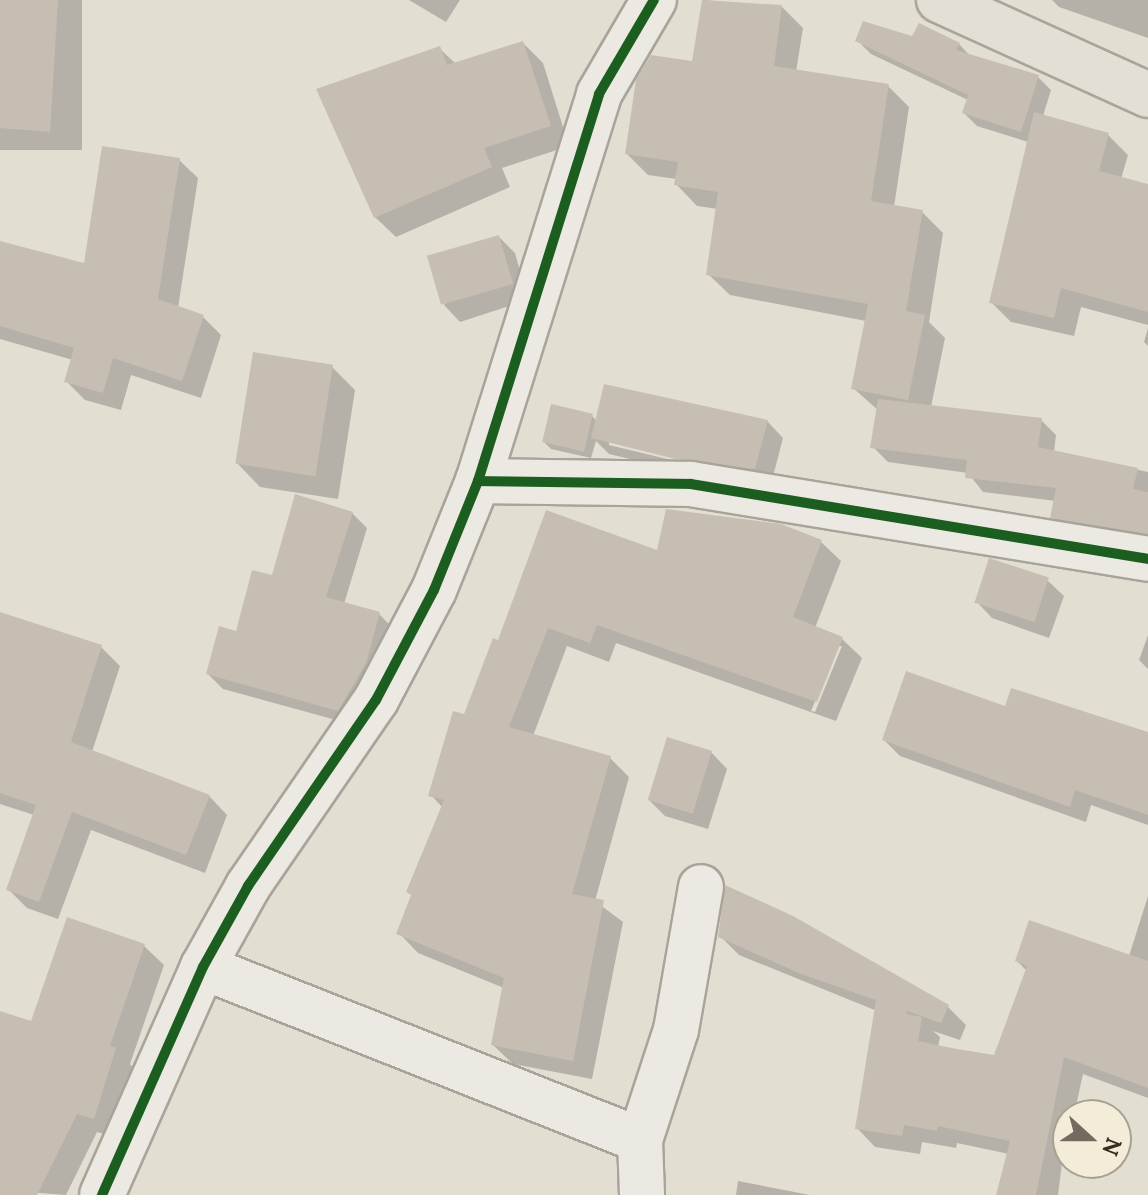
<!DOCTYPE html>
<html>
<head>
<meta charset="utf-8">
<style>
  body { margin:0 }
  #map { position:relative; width:1148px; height:1195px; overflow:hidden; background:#e3ded2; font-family:Lora,serif }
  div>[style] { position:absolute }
  .shadow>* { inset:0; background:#0003; transform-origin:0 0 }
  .building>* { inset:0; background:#c7beb3; transform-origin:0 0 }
  .roads { filter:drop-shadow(2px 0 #a9a49a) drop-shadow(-2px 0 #a9a49a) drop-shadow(0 2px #a9a49a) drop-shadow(0 -2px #a9a49a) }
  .minor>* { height:44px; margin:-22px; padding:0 22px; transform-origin:22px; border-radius:22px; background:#ece9e2 }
  .major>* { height:44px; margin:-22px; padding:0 22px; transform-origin:22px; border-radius:22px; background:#e3dfd5 }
  .cycleway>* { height:10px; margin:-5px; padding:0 5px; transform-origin:5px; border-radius:5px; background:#1b5e20 }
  span { translate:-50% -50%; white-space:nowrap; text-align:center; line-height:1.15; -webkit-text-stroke:6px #f3ecd9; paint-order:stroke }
  .north { position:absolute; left:1052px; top:1099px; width:80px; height:80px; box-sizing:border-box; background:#f3ecd9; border:2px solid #a8a090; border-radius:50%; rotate:111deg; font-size:22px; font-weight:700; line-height:32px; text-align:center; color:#382d22 }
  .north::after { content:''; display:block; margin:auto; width:28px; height:36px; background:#746b60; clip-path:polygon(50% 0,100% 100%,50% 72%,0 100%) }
</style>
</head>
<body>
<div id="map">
  <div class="shadow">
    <div style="left:0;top:0;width:82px;height:150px"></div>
    <div style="clip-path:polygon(409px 0,460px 0,446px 22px)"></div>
    <div style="clip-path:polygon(704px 0,782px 7px,803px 28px,796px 72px,888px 86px,909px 107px,894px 207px,922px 212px,943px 233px,929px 322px,945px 338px,931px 407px,1041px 420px,1056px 435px,1054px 452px,1148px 472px,1148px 548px,1068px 532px,1052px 517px,1056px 501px,983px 492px,968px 473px,888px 462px,873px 447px,878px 410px,853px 388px,866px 321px,730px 295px,708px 274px,718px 209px,697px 206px,676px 184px,677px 179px,648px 175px,627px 154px,694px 64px)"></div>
    <div style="clip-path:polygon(1052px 0,1148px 0,1148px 38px,1059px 7px)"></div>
    <div style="clip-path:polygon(913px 39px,959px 44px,970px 56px,1038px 77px,1051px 90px,1043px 116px,1108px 135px,1128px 155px,1121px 179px,1148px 186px,1148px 325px,1081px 307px,1074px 336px,1011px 322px,991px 302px,1028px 142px,977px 126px,964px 113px,968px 100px,871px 54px,857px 40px)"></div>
    <div style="clip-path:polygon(523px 43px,543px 63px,569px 146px,502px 168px,510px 187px,396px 237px,375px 217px,440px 49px,456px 64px)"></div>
    <div style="clip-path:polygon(179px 160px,198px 178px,178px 308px,202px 316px,221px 335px,201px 398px,131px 375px,121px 410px,85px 400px,67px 382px,73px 360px,0 339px,0 243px,85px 266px)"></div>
    <div style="clip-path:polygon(499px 237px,515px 253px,528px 300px,460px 322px,444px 305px)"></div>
    <div style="clip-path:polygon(1148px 328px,1148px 346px,1144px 342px)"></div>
    <div style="clip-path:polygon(332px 367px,355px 390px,338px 499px,260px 487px,237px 463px)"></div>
    <div style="clip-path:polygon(evenodd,592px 416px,597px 421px,767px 421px,783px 438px,771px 484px,693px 474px,609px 454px,596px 441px,591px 458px,551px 449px,543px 441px,592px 416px,609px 441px,685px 459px,684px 463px,609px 445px,609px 441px)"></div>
    <div style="clip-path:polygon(352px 513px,367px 528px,344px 604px,379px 614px,394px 629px,354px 725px,223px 689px,208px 674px,273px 577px)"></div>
    <div style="clip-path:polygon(evenodd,821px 542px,841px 561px,815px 628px,842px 639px,862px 658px,836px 721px,616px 643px,609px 662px,567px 646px,533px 736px,610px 758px,629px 777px,595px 901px,623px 922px,592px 1079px,513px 1064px,493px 1045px,504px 988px,418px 953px,399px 933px,443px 808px,431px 795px,499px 643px,659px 553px,821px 542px,838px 646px,842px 646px,815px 712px,811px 711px,838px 646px)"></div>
    <div style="clip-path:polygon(1047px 580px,1064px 596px,1049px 638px,992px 618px,976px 601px)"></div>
    <div style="clip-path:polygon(0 630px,101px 647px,120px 666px,92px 752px,209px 796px,227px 815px,205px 873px,91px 830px,58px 919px,27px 908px,8px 889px,34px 815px,0 804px)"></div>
    <div style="clip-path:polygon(1148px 635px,1148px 669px,1139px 660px)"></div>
    <div style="clip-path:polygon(1007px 708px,1148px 734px,1148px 825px,1091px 805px,1086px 822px,900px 756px,884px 740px)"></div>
    <div style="clip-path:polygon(711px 752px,727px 769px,708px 829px,665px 816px,649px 800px)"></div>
    <div style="clip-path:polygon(1148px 896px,1148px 1098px,1083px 1074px,1074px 1115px,1068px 1115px,1058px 1195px,998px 1195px,1009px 1154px,957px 1143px,956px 1148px,922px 1142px,920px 1154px,875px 1147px,857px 1128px,877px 1011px,739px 955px,720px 936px,948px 1007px,966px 1025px,960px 1040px,933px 1031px,940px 1037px,938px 1047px,995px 1057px,1027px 971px,1017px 961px,1129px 956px)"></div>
    <div style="clip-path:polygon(144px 946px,164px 965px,130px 1064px,134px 1069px,114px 1137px,97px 1132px,66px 1195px,0 1190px,0 1013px,32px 1024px)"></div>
    <div style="clip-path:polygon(738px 1181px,810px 1195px,736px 1195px)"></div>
  </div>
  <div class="building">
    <div style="clip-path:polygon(0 0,58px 0,50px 132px,0 128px)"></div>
    <div style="clip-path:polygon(702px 0,782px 5px,774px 66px,889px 84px,871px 201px,923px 210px,906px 311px,925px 315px,908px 400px,851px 389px,868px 304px,706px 275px,718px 192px,674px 185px,678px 162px,625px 154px,636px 80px,651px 55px,692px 61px)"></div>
    <div style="clip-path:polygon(863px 21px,912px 36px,919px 23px,960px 43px,956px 50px,1039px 75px,1021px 132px,962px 113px,968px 95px,855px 41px)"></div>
    <div style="clip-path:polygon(523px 41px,551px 126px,484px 148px,492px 167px,374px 218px,316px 89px,440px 46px,447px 65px)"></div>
    <div style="clip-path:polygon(1034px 112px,1109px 133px,1099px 171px,1148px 184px,1148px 312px,1061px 288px,1054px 318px,989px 303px)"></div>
    <div style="clip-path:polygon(102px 146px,180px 158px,158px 299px,204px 315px,182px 381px,113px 358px,103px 393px,64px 382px,74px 348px,0 326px,0 241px,84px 263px)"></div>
    <div style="left:499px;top:235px;width:51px;height:75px;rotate:74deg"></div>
    <div style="left:253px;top:352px;width:81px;height:113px;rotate:9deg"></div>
    <div style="clip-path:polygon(604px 384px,768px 420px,755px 469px,675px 459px,591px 438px)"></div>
    <div style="clip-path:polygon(878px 399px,1042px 418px,1038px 447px,1138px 468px,1133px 489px,1148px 492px,1148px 534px,1050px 518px,1056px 488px,965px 478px,967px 460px,870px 448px)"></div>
    <div style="left:551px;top:404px;width:43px;height:39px;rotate:13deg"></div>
    <div style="clip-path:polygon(295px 494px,353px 512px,326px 597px,380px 612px,366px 663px,338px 711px,206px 674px,219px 626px,236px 631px,252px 570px,272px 575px)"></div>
    <div style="clip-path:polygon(666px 509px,781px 524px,822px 540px,793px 617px,843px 637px,817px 702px,597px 625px,590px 643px,548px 628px,509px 727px,611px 756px,572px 894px,604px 900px,573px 1061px,491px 1045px,504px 978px,396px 934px,411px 895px,406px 892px,444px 800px,428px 796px,453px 711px,464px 714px,493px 638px,498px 640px,546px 510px,657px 550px)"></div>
    <div style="left:989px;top:558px;width:63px;height:47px;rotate:18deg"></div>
    <div style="clip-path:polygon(0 612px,102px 645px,71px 742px,210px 795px,186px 855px,72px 812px,39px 902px,6px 890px,36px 805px,0 793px)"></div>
    <div style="clip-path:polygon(906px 671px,1005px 706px,1011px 688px,1148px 732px,1148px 815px,1075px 790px,1070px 807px,882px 740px)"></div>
    <div style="left:667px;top:737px;width:47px;height:66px;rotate:17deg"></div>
    <div style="clip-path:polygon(725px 885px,793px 916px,949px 1005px,941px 1023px,907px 1011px,906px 1014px,922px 1017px,918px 1041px,957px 1049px,994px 1055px,1027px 966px,1015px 961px,1029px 920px,1148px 961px,1148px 1088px,1064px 1057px,1036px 1195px,996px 1195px,1010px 1141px,938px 1126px,937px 1131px,904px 1125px,902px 1136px,855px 1129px,876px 1000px,801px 974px,718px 937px)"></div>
    <div style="clip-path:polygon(67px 917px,145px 944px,110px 1046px,116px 1048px,94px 1119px,77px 1114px,37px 1195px,0 1195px,0 1011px,31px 1021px)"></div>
  </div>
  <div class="roads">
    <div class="minor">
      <div style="left:478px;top:481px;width:213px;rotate:0.8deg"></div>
      <div style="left:691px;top:484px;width:463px;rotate:9.3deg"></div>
      <div style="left:203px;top:967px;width:470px;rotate:21.6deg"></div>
      <div style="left:640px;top:1140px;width:55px;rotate:87.9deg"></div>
      <div style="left:640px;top:1140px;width:116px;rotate:-71.9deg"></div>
      <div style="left:676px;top:1030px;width:145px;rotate:-80.1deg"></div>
      <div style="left:102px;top:1195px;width:249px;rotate:-66.1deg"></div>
      <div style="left:203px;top:967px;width:93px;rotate:-60.9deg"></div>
      <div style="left:248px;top:886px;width:226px;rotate:-55.5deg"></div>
      <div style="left:376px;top:700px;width:124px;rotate:-62.2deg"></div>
      <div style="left:434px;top:590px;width:118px;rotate:-68deg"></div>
      <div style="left:478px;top:481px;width:405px;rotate:-72.6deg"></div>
      <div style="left:599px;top:94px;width:109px;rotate:-59.7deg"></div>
    </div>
    <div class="major">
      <div style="left:939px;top:0;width:230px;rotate:24.4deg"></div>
    </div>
  </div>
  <div class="cycleway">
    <div style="left:478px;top:481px;width:213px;rotate:0.8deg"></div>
    <div style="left:691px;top:484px;width:463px;rotate:9.3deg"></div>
    <div style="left:102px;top:1195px;width:249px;rotate:-66.1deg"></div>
    <div style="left:203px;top:967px;width:93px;rotate:-60.9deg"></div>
    <div style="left:248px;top:886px;width:226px;rotate:-55.5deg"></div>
    <div style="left:376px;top:700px;width:124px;rotate:-62.2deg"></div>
    <div style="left:434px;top:590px;width:118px;rotate:-68deg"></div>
    <div style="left:478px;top:481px;width:405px;rotate:-72.6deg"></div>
    <div style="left:599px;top:94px;width:109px;rotate:-59.7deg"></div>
  </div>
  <div class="north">N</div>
</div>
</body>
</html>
